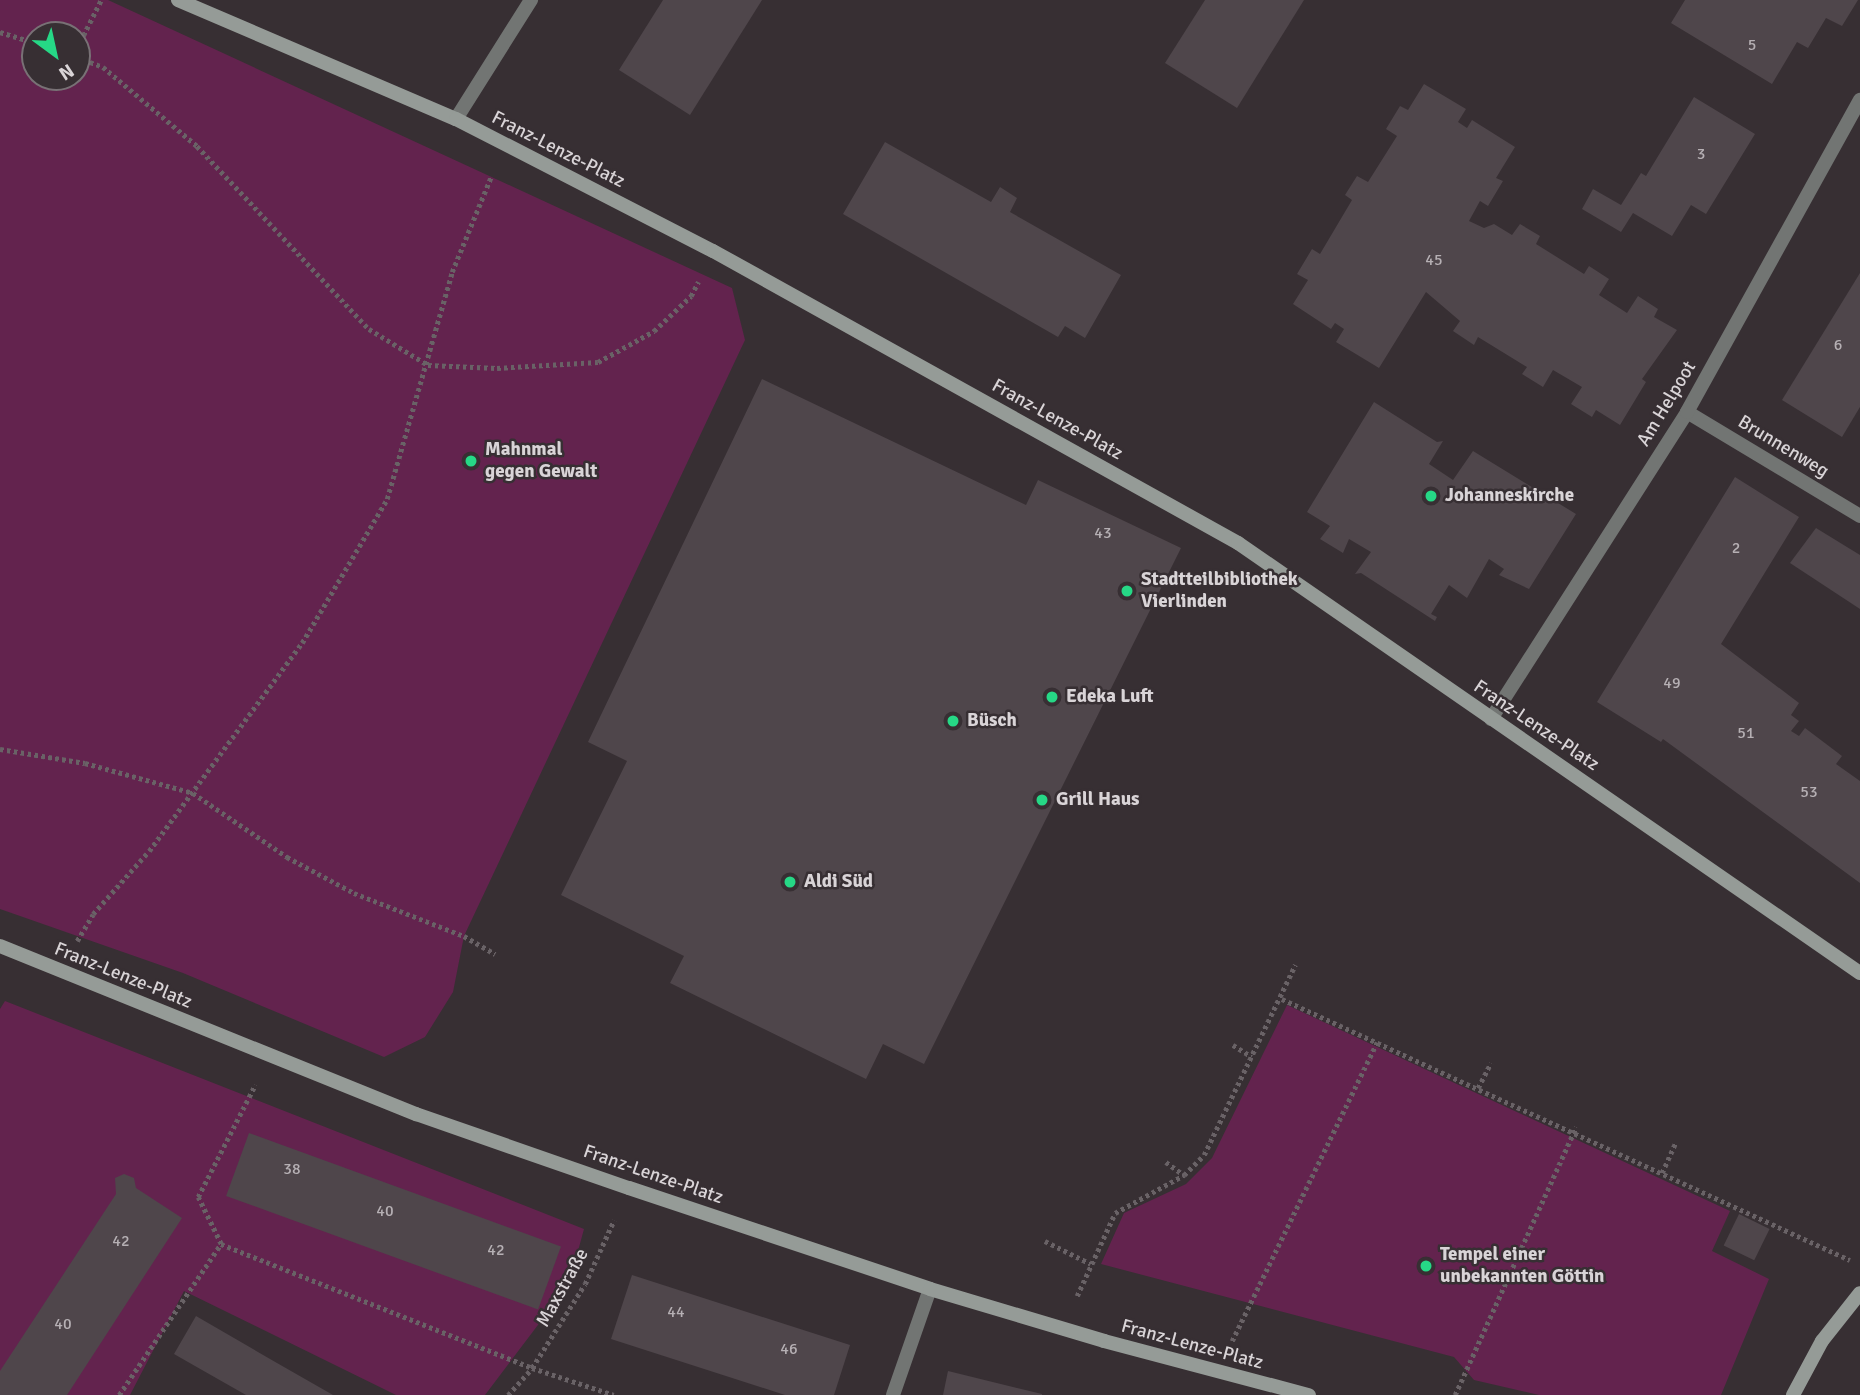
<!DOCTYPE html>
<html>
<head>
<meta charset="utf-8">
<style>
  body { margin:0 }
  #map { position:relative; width:1860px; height:1395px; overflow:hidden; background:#372f33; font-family:Signika,sans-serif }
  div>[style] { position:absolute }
  .green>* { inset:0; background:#63234e }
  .building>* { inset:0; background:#4f464b; transform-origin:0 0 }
  .path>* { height:4.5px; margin-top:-2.25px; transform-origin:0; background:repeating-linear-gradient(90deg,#696266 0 3.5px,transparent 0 7px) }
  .street>* { height:14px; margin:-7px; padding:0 7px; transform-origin:7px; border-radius:7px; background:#727573 }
  .secondary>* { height:14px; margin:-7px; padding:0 7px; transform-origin:7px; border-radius:7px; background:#959b97 }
  .dots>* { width:19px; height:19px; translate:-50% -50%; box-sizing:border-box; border:4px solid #372f33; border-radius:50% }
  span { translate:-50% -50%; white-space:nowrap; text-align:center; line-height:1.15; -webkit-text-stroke:5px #372f33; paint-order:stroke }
  .number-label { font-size:16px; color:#b6b0b4 }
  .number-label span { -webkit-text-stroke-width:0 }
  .street-label { font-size:19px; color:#d9d4d7 }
  .poi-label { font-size:19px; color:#d9d4d7; font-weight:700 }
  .left { translate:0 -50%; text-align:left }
  .north { position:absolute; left:21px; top:21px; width:70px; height:70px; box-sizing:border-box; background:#372f33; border:2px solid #787175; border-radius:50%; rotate:147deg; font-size:19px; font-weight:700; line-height:28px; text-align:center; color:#d9d4d7 }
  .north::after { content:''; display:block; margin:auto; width:24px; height:32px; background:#26d886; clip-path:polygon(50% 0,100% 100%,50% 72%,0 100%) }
</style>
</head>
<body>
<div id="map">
  <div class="green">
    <div style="clip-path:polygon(evenodd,0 0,108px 0,732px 288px,745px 340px,464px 936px,453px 992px,425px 1037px,384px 1057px,183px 973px,0 909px,0 0,35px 35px,77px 35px,77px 77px,35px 77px,35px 35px)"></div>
    <div style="clip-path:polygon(5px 1001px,584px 1229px,569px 1284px,485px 1395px,396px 1395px,184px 1291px,130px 1395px,0 1395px,0 1009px)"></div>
    <div style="clip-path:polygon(1287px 1005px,1730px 1211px,1712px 1251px,1769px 1279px,1721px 1395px,1539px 1395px,1474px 1380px,1454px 1357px,1101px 1264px,1124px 1213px,1186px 1184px,1212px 1158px)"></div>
  </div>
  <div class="building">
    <div style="clip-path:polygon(663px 0,762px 0,690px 115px,619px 70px)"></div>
    <div style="clip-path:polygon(1205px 0,1304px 0,1237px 108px,1165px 63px)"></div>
    <div style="clip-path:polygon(1685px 0,1858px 0,1842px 26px,1826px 18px,1808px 48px,1797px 42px,1772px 84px,1671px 23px)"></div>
    <div style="clip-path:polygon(1424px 84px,1466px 109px,1458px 122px,1467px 128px,1472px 120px,1515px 147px,1496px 178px,1503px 181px,1488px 206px,1480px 201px,1469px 221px,1484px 228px,1494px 224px,1512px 235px,1520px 224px,1540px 236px,1536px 244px,1584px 274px,1589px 266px,1609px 279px,1599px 295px,1627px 313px,1638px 296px,1658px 309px,1654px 317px,1677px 330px,1642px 379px,1646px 382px,1620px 425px,1596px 410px,1592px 417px,1571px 404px,1582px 387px,1553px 370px,1543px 387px,1522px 374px,1527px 367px,1478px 337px,1474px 345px,1453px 331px,1460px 321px,1426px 292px,1379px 368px,1336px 342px,1344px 329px,1335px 323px,1331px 329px,1293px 304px,1308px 280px,1297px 274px,1312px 249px,1320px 254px,1352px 200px,1345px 195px,1357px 176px,1368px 182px,1397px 136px,1386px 129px,1400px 106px,1408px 110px)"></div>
    <div style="clip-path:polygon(1694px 97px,1755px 134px,1706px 214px,1691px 205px,1672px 236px,1633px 213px,1621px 232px,1582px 209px,1593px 189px,1621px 205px,1641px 173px,1646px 176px)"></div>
    <div style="clip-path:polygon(885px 142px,991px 202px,1000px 187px,1017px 198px,1010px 212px,1121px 275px,1085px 338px,1065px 326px,1058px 337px,843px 214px)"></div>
    <div style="clip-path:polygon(1860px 273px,1860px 407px,1842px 437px,1782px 400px)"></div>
    <div style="clip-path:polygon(762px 379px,1026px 505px,1038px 480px,1181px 548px,924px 1064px,883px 1044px,866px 1079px,670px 983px,684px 956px,561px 895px,627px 761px,588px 742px)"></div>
    <div style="clip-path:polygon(1374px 402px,1437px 442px,1443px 441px,1429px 464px,1453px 480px,1473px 451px,1576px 514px,1529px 589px,1499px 575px,1504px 569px,1489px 559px,1467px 598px,1449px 585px,1431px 614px,1437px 617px,1435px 621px,1361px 573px,1355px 574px,1371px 552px,1349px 539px,1343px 553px,1320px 539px,1330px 526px,1307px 512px)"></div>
    <div style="clip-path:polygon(1735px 477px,1799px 517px,1721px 644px,1799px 703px,1791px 715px,1799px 721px,1791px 731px,1799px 736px,1805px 728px,1842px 756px,1836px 764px,1860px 781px,1860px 883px,1663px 739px,1661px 742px,1597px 702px)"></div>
    <div style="clip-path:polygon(1816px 528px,1860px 555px,1860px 609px,1790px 563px)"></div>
    <div style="left:249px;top:1133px;width:332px;height:67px;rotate:20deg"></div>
    <div style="clip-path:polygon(124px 1174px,134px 1178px,136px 1188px,182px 1218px,67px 1395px,0 1395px,0 1371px,116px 1194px,115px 1178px)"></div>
    <div style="left:1739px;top:1214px;width:34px;height:35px;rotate:26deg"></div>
    <div style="clip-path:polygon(632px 1275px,850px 1345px,834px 1395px,785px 1395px,611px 1339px)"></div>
    <div style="clip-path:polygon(196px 1316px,277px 1363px,333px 1395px,246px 1395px,195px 1366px,174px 1354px)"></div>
    <div style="clip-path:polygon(948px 1371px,1042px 1394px,1042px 1395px,943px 1395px)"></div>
  </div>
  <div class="path">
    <div style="left:0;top:32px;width:37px;rotate:17deg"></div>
    <div style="left:77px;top:48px;width:54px;rotate:-63.4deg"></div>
    <div style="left:77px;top:57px;width:28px;rotate:21deg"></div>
    <div style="left:103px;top:67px;width:123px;rotate:40deg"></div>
    <div style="left:197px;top:146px;width:251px;rotate:46.8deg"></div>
    <div style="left:369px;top:329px;width:69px;rotate:31.4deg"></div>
    <div style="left:428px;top:365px;width:69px;rotate:2.5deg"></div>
    <div style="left:497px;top:368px;width:101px;rotate:-3.4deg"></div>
    <div style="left:598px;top:362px;width:64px;rotate:-29deg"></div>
    <div style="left:654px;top:331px;width:51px;rotate:-43.4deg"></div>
    <div style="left:691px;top:296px;width:16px;rotate:-63deg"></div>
    <div style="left:0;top:749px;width:86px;rotate:9.4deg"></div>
    <div style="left:85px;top:763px;width:112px;rotate:15.5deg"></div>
    <div style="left:193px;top:793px;width:114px;rotate:34.2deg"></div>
    <div style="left:287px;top:857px;width:76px;rotate:28.2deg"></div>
    <div style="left:354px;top:893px;width:118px;rotate:21.4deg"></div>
    <div style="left:464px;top:936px;width:36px;rotate:30deg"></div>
    <div style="left:77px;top:941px;width:31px;rotate:-59deg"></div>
    <div style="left:93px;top:914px;width:84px;rotate:-48.4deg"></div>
    <div style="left:149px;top:851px;width:258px;rotate:-53.7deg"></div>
    <div style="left:302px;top:643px;width:167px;rotate:-59.4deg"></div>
    <div style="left:387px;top:499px;width:236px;rotate:-74deg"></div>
    <div style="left:452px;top:272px;width:103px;rotate:-67.7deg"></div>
    <div style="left:1282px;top:999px;width:625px;rotate:24.68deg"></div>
    <div style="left:1233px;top:1045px;width:22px;rotate:32deg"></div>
    <div style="left:1478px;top:1088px;width:28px;rotate:-63deg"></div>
    <div style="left:1166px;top:1162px;width:22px;rotate:36deg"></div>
    <div style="left:1662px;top:1173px;width:34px;rotate:-66deg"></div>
    <div style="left:1045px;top:1241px;width:51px;rotate:26.6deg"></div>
    <div style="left:221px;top:1244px;width:52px;rotate:-116.1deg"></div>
    <div style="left:198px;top:1197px;width:126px;rotate:-63deg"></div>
    <div style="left:1077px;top:1296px;width:91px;rotate:-65.4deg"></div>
    <div style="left:1115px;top:1213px;width:79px;rotate:-28.8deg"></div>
    <div style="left:1184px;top:1175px;width:28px;rotate:-45deg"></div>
    <div style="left:1204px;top:1155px;width:211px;rotate:-64.4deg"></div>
    <div style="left:1232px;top:1341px;width:332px;rotate:-64.1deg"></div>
    <div style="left:119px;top:1395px;width:182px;rotate:-56deg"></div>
    <div style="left:221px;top:1244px;width:335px;rotate:21.7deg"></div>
    <div style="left:532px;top:1368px;width:86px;rotate:18.2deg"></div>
    <div style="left:508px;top:1395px;width:36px;rotate:-48deg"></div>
    <div style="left:532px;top:1368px;width:99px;rotate:-57.8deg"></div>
    <div style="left:585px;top:1284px;width:70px;rotate:-65.6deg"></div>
    <div style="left:1455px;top:1395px;width:294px;rotate:-65.7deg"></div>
  </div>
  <div class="street">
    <div style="left:456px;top:119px;width:141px;rotate:-57.8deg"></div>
    <div style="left:1687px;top:412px;width:202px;rotate:31deg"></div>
    <div style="left:1491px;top:719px;width:364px;rotate:-57.4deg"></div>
    <div style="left:1687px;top:412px;width:357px;rotate:-61deg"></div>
    <div style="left:893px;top:1395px;width:112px;rotate:-70.8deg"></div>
  </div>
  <div class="secondary">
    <div style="left:178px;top:0;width:302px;rotate:23.2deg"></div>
    <div style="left:456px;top:119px;width:289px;rotate:27.2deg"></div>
    <div style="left:713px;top:251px;width:601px;rotate:29.08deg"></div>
    <div style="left:1238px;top:543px;width:756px;rotate:34.66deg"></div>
    <div style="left:0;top:946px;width:449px;rotate:22deg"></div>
    <div style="left:416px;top:1114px;width:225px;rotate:19.2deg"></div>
    <div style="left:629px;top:1188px;width:317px;rotate:18.5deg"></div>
    <div style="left:930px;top:1289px;width:182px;rotate:16.6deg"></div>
    <div style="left:1104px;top:1341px;width:212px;rotate:14.8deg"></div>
    <div style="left:1793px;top:1395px;width:61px;rotate:-61.8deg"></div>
    <div style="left:1822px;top:1341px;width:61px;rotate:-51.6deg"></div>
  </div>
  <div class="dots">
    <div style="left:471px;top:461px;background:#26d886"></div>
    <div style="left:1431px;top:496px;background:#26d886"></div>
    <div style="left:1127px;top:591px;background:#26d886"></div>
    <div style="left:1052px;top:697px;background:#26d886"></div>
    <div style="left:953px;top:721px;background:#26d886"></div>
    <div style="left:1042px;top:800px;background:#26d886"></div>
    <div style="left:790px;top:882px;background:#26d886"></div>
    <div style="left:1426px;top:1266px;background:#26d886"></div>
  </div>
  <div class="number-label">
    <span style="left:1752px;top:45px">5</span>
    <span style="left:1701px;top:154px">3</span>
    <span style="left:1434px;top:260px">45</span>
    <span style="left:1838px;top:345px">6</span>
    <span style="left:1103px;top:533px">43</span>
    <span style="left:1736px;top:548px">2</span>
    <span style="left:1672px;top:683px">49</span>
    <span style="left:1746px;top:733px">51</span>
    <span style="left:1809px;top:792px">53</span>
    <span style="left:292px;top:1169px">38</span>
    <span style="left:385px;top:1211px">40</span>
    <span style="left:121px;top:1241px">42</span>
    <span style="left:496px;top:1250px">42</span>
    <span style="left:676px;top:1312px">44</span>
    <span style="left:63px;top:1324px">40</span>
    <span style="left:789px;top:1349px">46</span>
  </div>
  <div class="street-label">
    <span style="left:558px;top:150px;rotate:27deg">Franz-Lenze-Platz</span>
    <span style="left:1667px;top:404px;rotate:-59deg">Am Helpoot</span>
    <span style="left:1057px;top:420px;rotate:29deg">Franz-Lenze-Platz</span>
    <span style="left:1783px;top:447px;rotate:31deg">Brunnenweg</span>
    <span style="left:1536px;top:726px;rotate:34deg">Franz-Lenze-Platz</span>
    <span style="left:123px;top:976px;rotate:22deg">Franz-Lenze-Platz</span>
    <span style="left:653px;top:1175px;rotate:19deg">Franz-Lenze-Platz</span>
    <span style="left:563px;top:1288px;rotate:-61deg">Maxstraße</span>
    <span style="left:1192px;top:1345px;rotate:15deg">Franz-Lenze-Platz</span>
  </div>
  <div class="poi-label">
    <span class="left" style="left:485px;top:461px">Mahnmal<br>gegen Gewalt</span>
    <span class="left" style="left:1445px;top:496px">Johanneskirche</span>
    <span class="left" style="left:1141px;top:591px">Stadtteilbibliothek<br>Vierlinden</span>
    <span class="left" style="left:1066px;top:697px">Edeka Luft</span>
    <span class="left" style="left:967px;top:721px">Büsch</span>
    <span class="left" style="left:1056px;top:800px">Grill Haus</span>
    <span class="left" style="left:804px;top:882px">Aldi Süd</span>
    <span class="left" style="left:1440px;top:1266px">Tempel einer<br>unbekannten Göttin</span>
  </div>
  <div class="north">N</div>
</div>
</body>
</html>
